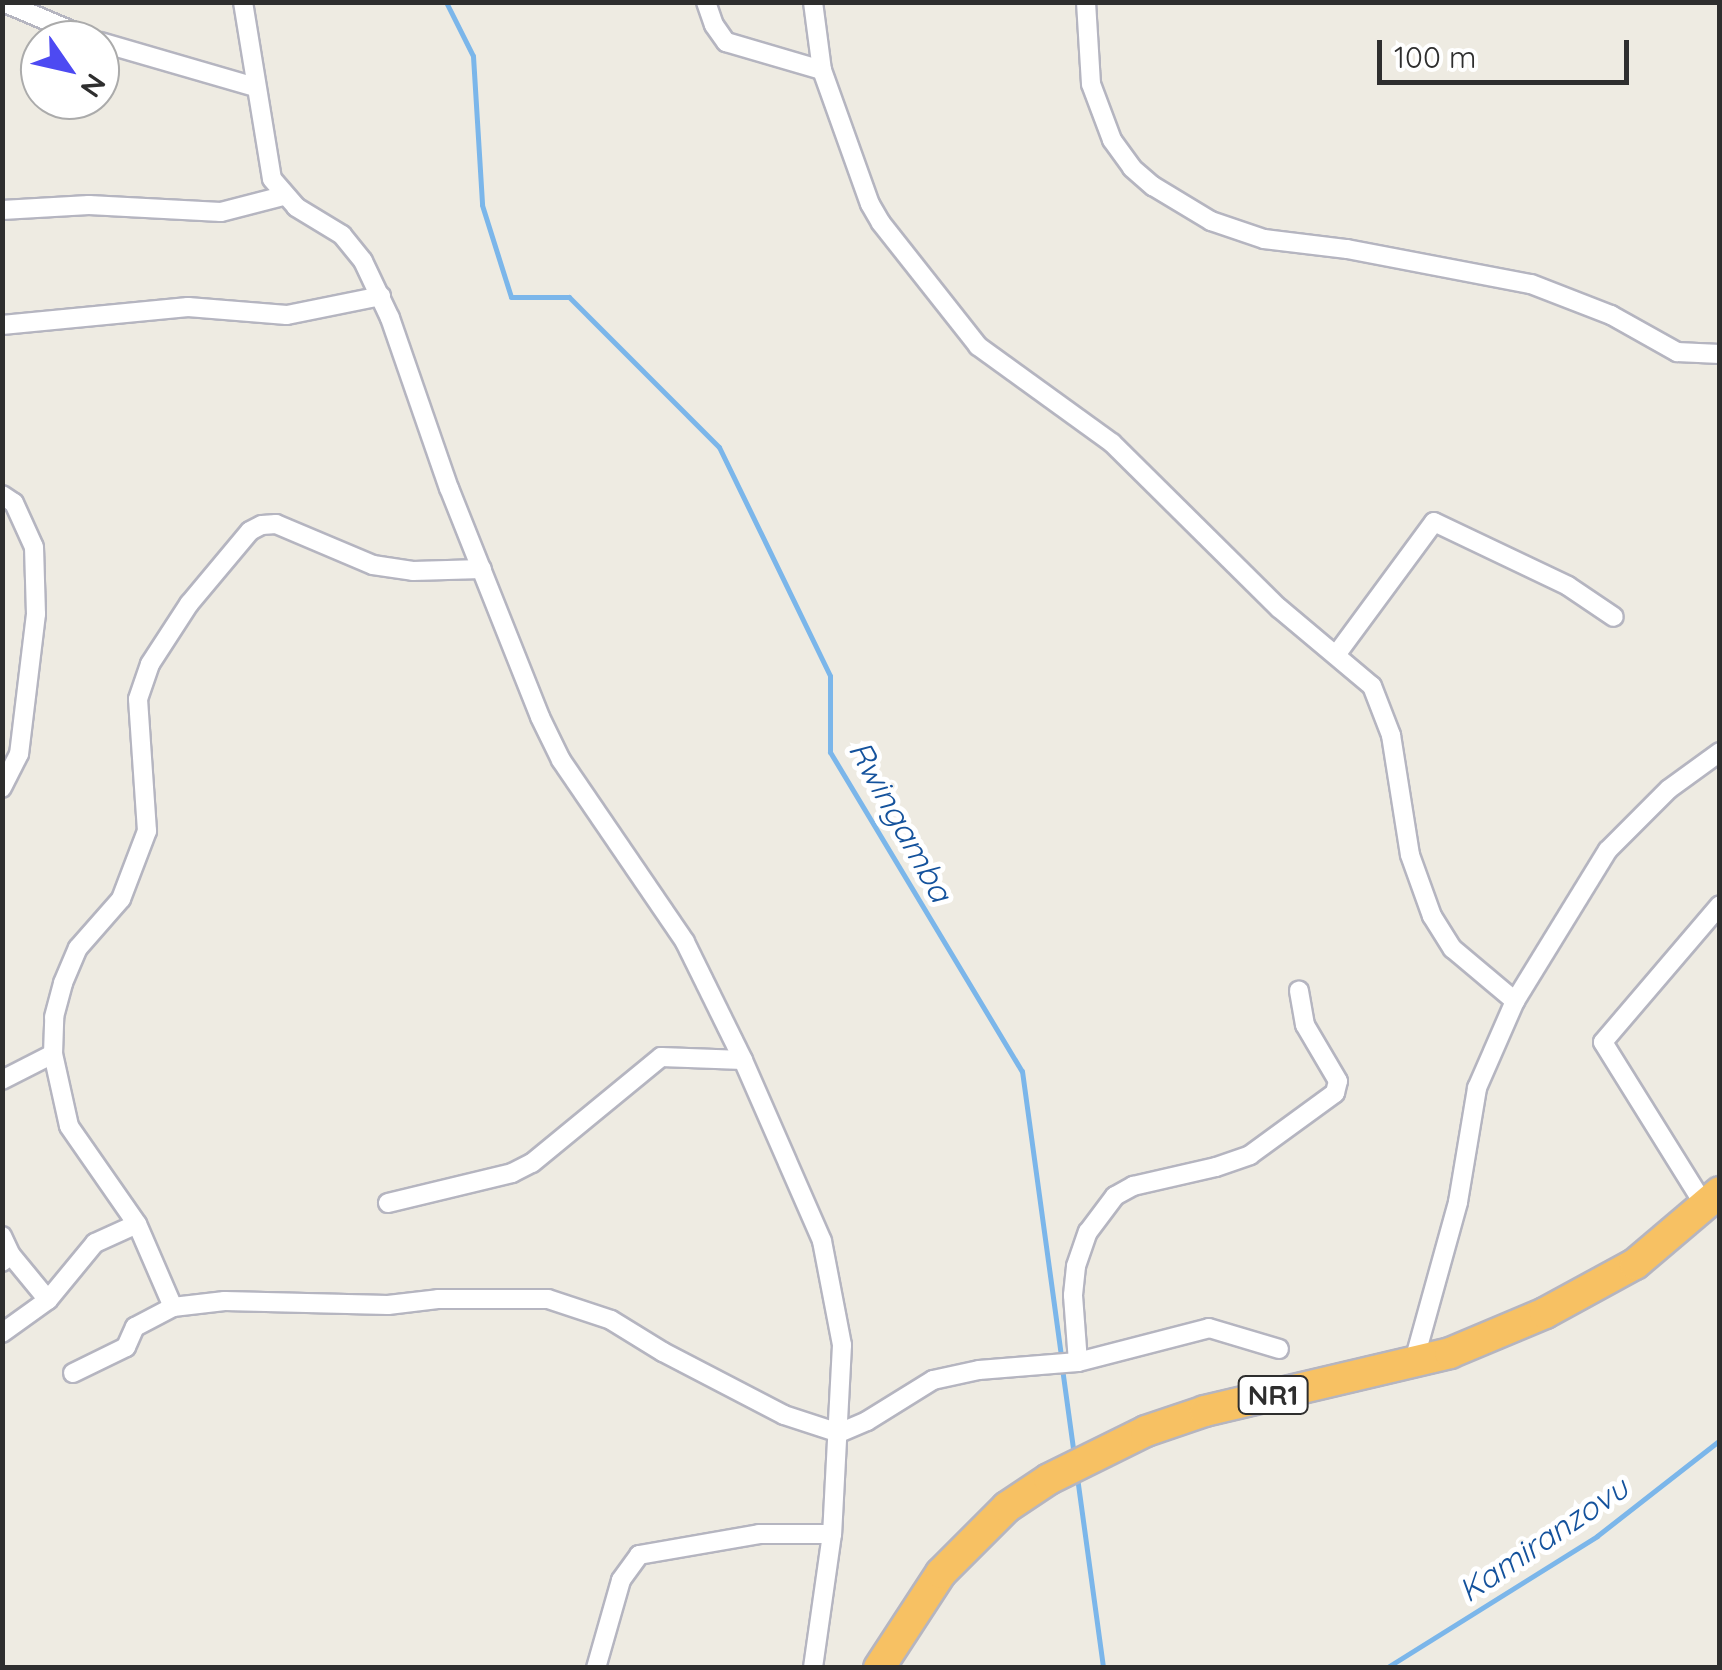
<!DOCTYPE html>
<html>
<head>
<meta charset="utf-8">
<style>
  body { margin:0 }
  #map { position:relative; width:1722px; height:1670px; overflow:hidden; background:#eeebe2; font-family:Quicksand,sans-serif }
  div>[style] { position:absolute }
  .stream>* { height:5px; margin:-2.5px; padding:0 2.5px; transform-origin:2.5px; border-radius:2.5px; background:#7bb6ea }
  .roads { filter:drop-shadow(2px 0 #b5b5c0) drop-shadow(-2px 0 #b5b5c0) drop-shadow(0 2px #b5b5c0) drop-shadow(0 -2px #b5b5c0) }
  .street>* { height:18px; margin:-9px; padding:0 9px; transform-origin:9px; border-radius:9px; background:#fff }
  .highway>* { height:30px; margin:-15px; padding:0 15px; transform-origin:15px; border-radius:15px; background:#f7c163 }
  span { translate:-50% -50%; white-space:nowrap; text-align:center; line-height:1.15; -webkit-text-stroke:10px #fff; paint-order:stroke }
  .shield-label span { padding:2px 8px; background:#fff; border:2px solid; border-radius:8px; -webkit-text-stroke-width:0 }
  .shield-label { font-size:28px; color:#2e2e2e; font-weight:700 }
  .water-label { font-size:32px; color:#14529c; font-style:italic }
  .frame { position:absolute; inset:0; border:5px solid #2e2e2e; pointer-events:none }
  .north { position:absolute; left:20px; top:20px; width:100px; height:100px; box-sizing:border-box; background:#fff; border:2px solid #ababab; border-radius:50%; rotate:124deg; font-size:28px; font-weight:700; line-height:40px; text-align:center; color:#2e2e2e }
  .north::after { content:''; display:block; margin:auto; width:35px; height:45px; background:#4d4af2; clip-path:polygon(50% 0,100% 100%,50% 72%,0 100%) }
  .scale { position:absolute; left:1377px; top:40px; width:252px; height:45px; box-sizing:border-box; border:5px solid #2e2e2e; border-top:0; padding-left:12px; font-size:30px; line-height:35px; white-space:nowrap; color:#2e2e2e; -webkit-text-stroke:8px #fff; paint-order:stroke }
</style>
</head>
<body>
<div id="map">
  <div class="stream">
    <div style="left:446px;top:2px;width:60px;rotate:63.4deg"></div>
    <div style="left:473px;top:56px;width:149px;rotate:86.5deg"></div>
    <div style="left:482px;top:205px;width:96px;rotate:72.5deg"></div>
    <div style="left:511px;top:297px;width:58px"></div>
    <div style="left:569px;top:297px;width:212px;rotate:45deg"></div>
    <div style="left:719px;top:447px;width:254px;rotate:64.1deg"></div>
    <div style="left:830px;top:676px;width:76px;rotate:90deg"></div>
    <div style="left:830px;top:752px;width:372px;rotate:59deg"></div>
    <div style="left:1022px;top:1071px;width:289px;rotate:82.2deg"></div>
    <div style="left:1062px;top:1368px;width:89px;rotate:82.2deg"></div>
    <div style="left:1077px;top:1477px;width:193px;rotate:82.2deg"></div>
    <div style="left:1386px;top:1668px;width:249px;rotate:-32deg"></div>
    <div style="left:1597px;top:1536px;width:156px;rotate:-38deg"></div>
  </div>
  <div class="roads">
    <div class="street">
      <div style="left:3px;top:2px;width:98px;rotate:22.9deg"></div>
      <div style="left:243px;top:2px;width:179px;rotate:80.7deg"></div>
      <div style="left:272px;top:179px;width:37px;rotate:49deg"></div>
      <div style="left:296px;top:207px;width:54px;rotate:31.3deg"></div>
      <div style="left:342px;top:235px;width:33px;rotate:51deg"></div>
      <div style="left:363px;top:261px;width:63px;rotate:64.7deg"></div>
      <div style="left:390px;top:318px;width:180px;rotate:70.9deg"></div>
      <div style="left:449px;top:488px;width:246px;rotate:68.3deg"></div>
      <div style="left:540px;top:717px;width:48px;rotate:64deg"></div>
      <div style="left:561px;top:760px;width:220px;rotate:55.7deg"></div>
      <div style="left:685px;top:942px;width:131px;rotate:63.8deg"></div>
      <div style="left:743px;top:1060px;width:197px;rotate:66.4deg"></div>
      <div style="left:822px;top:1241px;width:106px;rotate:79.1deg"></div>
      <div style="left:842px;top:1345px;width:189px;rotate:93deg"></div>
      <div style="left:832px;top:1534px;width:135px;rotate:98.1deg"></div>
      <div style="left:706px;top:2px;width:24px;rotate:71deg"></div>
      <div style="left:714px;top:25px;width:21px;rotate:55deg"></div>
      <div style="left:726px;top:42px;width:100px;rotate:16.3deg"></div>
      <div style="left:813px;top:2px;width:69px;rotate:82.5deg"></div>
      <div style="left:822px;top:70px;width:142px;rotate:70.3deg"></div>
      <div style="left:870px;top:204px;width:22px;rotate:60deg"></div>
      <div style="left:881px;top:223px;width:157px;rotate:51.7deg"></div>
      <div style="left:978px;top:346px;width:165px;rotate:35.9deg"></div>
      <div style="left:1112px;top:443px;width:235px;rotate:44.7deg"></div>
      <div style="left:1279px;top:608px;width:121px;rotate:40deg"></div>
      <div style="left:1372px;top:686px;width:53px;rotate:68.8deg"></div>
      <div style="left:1391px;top:735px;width:121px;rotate:81deg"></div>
      <div style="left:1410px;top:855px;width:65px;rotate:70.2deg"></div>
      <div style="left:1432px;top:916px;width:39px;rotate:58deg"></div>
      <div style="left:1453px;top:949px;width:81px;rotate:40deg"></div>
      <div style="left:1086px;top:2px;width:82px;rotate:86.5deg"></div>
      <div style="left:1091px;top:84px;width:60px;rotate:69.4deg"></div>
      <div style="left:1112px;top:140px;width:34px;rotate:54deg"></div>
      <div style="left:1132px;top:168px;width:28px;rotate:41deg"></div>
      <div style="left:1153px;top:186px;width:68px;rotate:31.1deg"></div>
      <div style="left:1211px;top:221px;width:56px;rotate:18.8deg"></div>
      <div style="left:1264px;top:239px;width:84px;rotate:6.9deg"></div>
      <div style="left:1347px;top:249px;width:187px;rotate:10.8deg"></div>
      <div style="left:1531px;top:284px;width:86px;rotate:21.2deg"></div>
      <div style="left:1611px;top:315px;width:76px;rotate:29.3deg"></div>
      <div style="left:1677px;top:352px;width:43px;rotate:2.7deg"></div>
      <div style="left:100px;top:42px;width:161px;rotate:16.2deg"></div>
      <div style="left:2px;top:210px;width:87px;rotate:-3.3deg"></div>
      <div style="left:89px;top:205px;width:132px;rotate:3deg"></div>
      <div style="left:221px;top:212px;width:64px;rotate:-14.5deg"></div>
      <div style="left:2px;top:325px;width:187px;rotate:-5.5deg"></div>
      <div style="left:188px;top:307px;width:99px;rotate:4.6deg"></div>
      <div style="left:287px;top:315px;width:96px;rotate:-11.4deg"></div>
      <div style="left:2px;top:495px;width:14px;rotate:34deg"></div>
      <div style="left:14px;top:503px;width:48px;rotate:65.6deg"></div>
      <div style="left:34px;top:547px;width:67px;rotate:88.3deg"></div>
      <div style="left:36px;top:614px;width:141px;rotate:96.9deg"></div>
      <div style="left:19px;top:754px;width:38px;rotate:117deg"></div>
      <div style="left:1336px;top:655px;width:165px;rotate:-53.6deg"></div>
      <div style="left:1434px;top:522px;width:148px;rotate:25.5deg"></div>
      <div style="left:1568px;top:586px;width:55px;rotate:34deg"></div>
      <div style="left:2px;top:1080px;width:57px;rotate:-27deg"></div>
      <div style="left:388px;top:1203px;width:128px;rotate:-13.6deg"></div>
      <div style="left:512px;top:1173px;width:22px;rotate:-27deg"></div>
      <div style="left:532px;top:1163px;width:167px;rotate:-39.4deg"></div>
      <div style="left:661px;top:1057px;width:82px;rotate:2.1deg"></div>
      <div style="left:1705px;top:1206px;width:193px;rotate:-121.9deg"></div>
      <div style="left:1603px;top:1042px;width:180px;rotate:-49.5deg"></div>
      <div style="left:2px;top:1236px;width:21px;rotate:65deg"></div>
      <div style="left:2px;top:1262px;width:11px;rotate:-38deg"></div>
      <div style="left:11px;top:1255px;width:58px;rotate:50.6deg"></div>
      <div style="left:173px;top:1307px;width:90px;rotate:-113.4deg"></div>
      <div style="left:137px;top:1224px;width:119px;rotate:-124.8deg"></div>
      <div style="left:69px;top:1126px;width:74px;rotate:-102.5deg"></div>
      <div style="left:53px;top:1054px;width:37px;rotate:-88deg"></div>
      <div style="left:54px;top:1017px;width:35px;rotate:-75deg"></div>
      <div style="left:63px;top:983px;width:38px;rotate:-67deg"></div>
      <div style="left:78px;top:948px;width:65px;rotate:-48.7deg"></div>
      <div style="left:121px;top:899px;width:73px;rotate:-69.1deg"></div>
      <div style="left:147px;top:831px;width:132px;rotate:-93.9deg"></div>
      <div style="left:138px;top:699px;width:37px;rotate:-71deg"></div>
      <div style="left:150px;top:664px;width:72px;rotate:-57deg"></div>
      <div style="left:189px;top:604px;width:95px;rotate:-50.1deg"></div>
      <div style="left:250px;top:531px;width:13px;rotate:-27deg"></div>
      <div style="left:262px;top:525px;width:14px;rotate:-4deg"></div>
      <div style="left:276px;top:524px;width:105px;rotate:22.9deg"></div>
      <div style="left:373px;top:565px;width:40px;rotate:8.5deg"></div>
      <div style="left:413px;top:571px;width:69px;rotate:-1.7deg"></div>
      <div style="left:2px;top:1333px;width:57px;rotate:-35.7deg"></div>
      <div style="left:48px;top:1300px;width:74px;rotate:-50.5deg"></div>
      <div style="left:95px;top:1243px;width:46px;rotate:-24.3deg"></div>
      <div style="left:1414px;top:1361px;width:165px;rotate:-74.5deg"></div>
      <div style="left:1458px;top:1202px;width:116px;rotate:-80.5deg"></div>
      <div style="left:1477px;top:1088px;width:95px;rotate:-66.4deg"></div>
      <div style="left:1515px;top:1001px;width:177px;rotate:-58.4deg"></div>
      <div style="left:1608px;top:850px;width:86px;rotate:-45deg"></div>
      <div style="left:1669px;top:789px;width:63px;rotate:-36deg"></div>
      <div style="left:1078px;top:1362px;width:67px;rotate:-94.3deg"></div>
      <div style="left:1073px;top:1295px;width:29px;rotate:-84deg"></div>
      <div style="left:1076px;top:1266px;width:36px;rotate:-71deg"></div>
      <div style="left:1088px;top:1232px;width:45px;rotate:-53.1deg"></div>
      <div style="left:1115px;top:1196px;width:21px;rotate:-29deg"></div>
      <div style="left:1133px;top:1186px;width:85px;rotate:-12.9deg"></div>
      <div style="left:1216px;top:1167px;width:36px;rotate:-19deg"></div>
      <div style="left:1250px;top:1155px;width:105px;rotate:-36.1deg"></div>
      <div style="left:1335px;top:1093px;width:12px;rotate:-76deg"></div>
      <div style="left:1338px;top:1081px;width:65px;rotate:-120.5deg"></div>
      <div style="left:1305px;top:1025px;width:35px;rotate:-100deg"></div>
      <div style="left:73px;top:1373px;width:59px;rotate:-26.1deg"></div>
      <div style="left:126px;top:1347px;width:22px;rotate:-66deg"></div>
      <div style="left:135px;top:1327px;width:43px;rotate:-27.8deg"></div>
      <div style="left:173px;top:1307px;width:52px;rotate:-6.6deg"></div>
      <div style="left:225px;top:1301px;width:163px;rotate:1.4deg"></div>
      <div style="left:388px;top:1305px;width:50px;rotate:-6.8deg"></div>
      <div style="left:438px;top:1299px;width:110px"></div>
      <div style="left:548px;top:1299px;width:66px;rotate:18.4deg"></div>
      <div style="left:611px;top:1320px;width:61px;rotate:31.6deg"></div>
      <div style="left:663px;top:1352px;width:136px;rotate:27.5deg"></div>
      <div style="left:784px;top:1415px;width:58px;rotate:18.1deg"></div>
      <div style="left:839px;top:1433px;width:30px;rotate:-23deg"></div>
      <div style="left:867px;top:1421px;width:78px;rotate:-31.8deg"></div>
      <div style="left:933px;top:1380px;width:47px;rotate:-12.3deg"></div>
      <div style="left:979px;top:1370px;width:99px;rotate:-4.6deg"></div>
      <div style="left:1078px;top:1362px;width:135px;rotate:-14.5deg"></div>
      <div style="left:1209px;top:1328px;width:73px;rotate:16.7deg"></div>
      <div style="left:596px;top:1668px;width:91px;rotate:-74.1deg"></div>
      <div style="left:621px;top:1580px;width:31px;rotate:-54deg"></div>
      <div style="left:639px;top:1555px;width:122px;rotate:-9.9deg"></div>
      <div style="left:759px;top:1534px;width:73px"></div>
    </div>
    <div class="highway">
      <div style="left:879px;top:1668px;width:113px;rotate:-56.9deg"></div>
      <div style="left:941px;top:1573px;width:93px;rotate:-45deg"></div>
      <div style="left:1007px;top:1507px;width:50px;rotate:-33.7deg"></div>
      <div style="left:1049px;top:1479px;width:108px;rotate:-26.3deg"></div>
      <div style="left:1146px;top:1431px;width:62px;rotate:-18.7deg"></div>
      <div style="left:1205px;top:1411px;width:252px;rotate:-13.3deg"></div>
      <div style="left:1450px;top:1353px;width:103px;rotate:-22.8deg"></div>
      <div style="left:1545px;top:1313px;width:102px;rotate:-28.6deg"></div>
      <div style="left:1635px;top:1264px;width:111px;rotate:-40.3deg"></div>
    </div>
  </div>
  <div class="shield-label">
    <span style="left:1273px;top:1395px">NR1</span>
  </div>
  <div class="water-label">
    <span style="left:901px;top:821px;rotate:61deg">Rwingamba</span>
    <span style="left:1543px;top:1539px;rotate:-34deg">Kamiranzovu</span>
  </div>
  <div class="frame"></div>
  <div class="north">N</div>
  <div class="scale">100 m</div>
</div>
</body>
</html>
